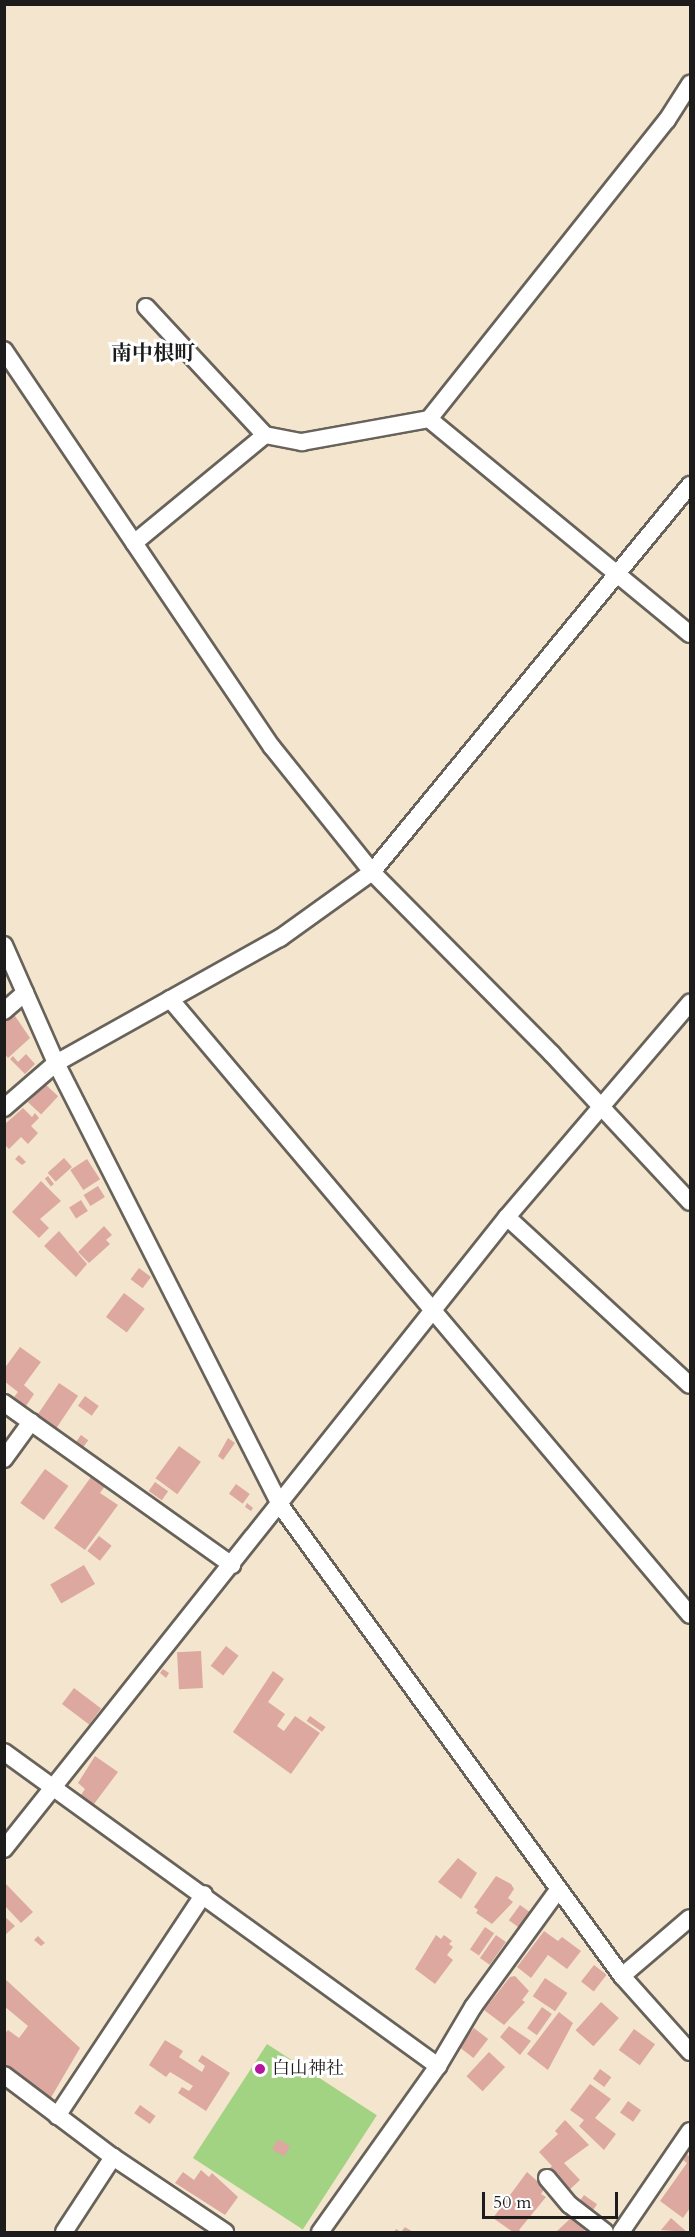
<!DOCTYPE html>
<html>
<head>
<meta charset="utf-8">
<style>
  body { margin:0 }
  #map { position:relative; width:695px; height:2237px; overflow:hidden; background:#f4e6ce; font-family:Cardo,"Noto Serif JP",serif }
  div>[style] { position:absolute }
  .green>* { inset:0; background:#a2d383; transform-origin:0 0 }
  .building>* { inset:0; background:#dda89f; transform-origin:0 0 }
  .roads { filter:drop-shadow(2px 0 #68635a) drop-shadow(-2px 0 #68635a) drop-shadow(0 2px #68635a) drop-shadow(0 -2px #68635a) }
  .street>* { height:16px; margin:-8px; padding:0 8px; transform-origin:8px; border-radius:8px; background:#fff }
  .dots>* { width:16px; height:16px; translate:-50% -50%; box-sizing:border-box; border:3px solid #fff; border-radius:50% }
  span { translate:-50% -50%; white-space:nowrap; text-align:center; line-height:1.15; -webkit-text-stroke:6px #fff; paint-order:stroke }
  .poi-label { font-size:18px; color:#1c1c1c }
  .left { translate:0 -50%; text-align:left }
  .quarter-label { font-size:21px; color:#1c1c1c; font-weight:700 }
  .frame { position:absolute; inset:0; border:6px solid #1c1c1c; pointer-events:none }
  .scale { position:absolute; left:482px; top:2192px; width:136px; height:27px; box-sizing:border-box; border:3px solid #1c1c1c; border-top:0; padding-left:8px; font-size:18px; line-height:21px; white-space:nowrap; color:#1c1c1c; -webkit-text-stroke:4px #fff; paint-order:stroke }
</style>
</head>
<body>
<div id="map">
  <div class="green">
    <div style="left:267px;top:2044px;width:131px;height:136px;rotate:33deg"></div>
  </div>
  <div class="building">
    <div style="clip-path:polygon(13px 1013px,30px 1038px,8px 1058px,4px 1053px,4px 1020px)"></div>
    <div style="clip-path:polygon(26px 1054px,35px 1064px,25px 1074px,10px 1059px,13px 1056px,18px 1062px)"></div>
    <div style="left:45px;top:1084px;width:18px;height:25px;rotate:43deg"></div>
    <div style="clip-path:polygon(23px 1108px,32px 1117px,35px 1113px,39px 1118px,31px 1126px,38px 1133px,28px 1144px,21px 1137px,9px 1149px,5px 1145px,5px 1124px)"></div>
    <div style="clip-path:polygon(19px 1155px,26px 1162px,22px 1165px,15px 1159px)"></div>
    <div style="left:64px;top:1158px;width:12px;height:22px;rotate:48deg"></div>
    <div style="left:87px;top:1159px;width:24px;height:20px;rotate:57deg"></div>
    <div style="left:48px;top:1176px;width:10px;height:4px;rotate:53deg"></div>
    <div style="clip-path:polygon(41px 1181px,61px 1201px,40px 1219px,49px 1228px,39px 1238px,12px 1212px)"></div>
    <div style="left:98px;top:1186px;width:13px;height:17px;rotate:58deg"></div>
    <div style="left:81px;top:1200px;width:13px;height:14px;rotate:58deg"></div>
    <div style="clip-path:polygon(104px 1226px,112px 1235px,106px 1240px,110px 1244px,89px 1263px,78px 1252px)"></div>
    <div style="clip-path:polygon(59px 1231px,87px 1264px,76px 1277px,44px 1246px)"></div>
    <div style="left:139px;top:1268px;width:15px;height:14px;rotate:37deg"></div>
    <div style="left:124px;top:1293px;width:26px;height:30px;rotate:37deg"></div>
    <div style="clip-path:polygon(20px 1347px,41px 1362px,24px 1385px,34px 1394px,26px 1406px,14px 1397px,18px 1392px,4px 1381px,4px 1369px)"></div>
    <div style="left:59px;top:1383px;width:23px;height:39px;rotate:34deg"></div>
    <div style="left:85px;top:1396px;width:17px;height:12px;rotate:36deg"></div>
    <div style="left:81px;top:1435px;width:9px;height:9px;rotate:36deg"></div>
    <div style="clip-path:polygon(228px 1438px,235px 1443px,223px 1460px,218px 1456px)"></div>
    <div style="left:179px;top:1446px;width:27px;height:40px;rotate:36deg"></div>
    <div style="left:45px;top:1469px;width:29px;height:42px;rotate:36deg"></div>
    <div style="clip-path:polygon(91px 1477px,105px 1486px,100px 1493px,118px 1505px,85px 1550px,54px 1528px)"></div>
    <div style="left:155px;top:1482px;width:16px;height:11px;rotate:35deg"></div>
    <div style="left:236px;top:1484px;width:17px;height:12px;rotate:36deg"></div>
    <div style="clip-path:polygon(247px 1503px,253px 1508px,251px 1511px,245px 1507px)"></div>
    <div style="left:99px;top:1536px;width:16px;height:19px;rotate:38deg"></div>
    <div style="left:84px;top:1565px;width:22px;height:39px;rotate:60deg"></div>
    <div style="left:226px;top:1646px;width:16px;height:25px;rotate:38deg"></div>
    <div style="left:201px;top:1651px;width:37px;height:24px;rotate:87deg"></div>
    <div style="clip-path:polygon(163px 1669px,169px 1673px,166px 1678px,160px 1673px)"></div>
    <div style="clip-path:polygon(273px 1671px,284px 1679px,268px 1702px,285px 1714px,277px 1726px,284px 1731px,295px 1716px,320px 1733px,291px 1774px,233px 1732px)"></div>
    <div style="left:74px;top:1688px;width:34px;height:20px;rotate:37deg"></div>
    <div style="left:310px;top:1716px;width:19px;height:6px;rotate:35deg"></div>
    <div style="clip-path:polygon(95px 1756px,118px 1772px,94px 1804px,81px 1795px,85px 1789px,78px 1783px)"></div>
    <div style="clip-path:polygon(458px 1858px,477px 1873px,461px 1899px,438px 1882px)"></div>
    <div style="clip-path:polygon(496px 1876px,511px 1884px,514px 1889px,508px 1898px,513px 1902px,492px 1924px,476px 1913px,478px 1910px,474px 1907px)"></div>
    <div style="clip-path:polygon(5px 1883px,33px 1912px,21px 1923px,5px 1906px)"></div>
    <div style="left:520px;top:1905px;width:14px;height:19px;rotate:36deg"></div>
    <div style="clip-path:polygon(4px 1916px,15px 1926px,4px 1936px)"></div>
    <div style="left:485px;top:1927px;width:11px;height:27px;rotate:34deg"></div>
    <div style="clip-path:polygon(544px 1931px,558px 1941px,562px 1937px,581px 1951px,567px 1969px,548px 1955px,531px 1978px,517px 1967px)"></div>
    <div style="clip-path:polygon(436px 1935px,441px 1939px,444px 1935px,452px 1941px,449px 1944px,453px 1947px,447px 1955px,453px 1960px,435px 1984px,415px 1969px)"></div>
    <div style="left:496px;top:1935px;width:12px;height:28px;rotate:35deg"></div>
    <div style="clip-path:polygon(38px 1936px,45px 1943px,41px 1946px,34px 1940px)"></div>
    <div style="left:594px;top:1965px;width:16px;height:21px;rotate:38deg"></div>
    <div style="clip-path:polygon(515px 1976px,529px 1991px,522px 2000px,525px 2002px,504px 2025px,484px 2010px,510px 1977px)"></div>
    <div style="clip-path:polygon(4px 1978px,80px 2048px,49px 2101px,4px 2067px,4px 2034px,8px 2030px,19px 2038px,28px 2026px,4px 2006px)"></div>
    <div style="left:545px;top:1978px;width:27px;height:22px;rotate:34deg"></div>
    <div style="left:601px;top:2002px;width:24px;height:38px;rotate:42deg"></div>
    <div style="left:542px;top:2007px;width:12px;height:26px;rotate:35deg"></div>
    <div style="clip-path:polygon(559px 2012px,573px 2023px,548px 2070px,527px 2054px)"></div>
    <div style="clip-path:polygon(509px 2026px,531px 2041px,520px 2055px,500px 2037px)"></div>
    <div style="left:474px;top:2028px;width:18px;height:24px;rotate:38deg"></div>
    <div style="left:634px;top:2029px;width:26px;height:26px;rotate:36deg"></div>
    <div style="clip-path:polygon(165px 2040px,183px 2051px,179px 2057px,202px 2072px,205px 2066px,198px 2061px,202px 2055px,230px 2073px,206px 2111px,178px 2093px,182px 2087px,189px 2091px,193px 2086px,170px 2072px,166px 2077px,149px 2065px)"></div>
    <div style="left:489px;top:2052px;width:22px;height:33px;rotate:43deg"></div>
    <div style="left:600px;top:2069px;width:14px;height:12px;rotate:36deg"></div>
    <div style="clip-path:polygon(590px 2084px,611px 2099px,595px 2118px,616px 2134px,604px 2150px,579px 2126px,584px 2120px,570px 2110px)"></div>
    <div style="left:628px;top:2101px;width:16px;height:14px;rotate:35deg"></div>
    <div style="left:140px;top:2105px;width:19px;height:10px;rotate:35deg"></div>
    <div style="clip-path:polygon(565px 2120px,589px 2145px,564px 2163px,580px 2180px,566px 2193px,546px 2172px,552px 2166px,539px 2152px,558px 2134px,555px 2131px)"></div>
    <div style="left:278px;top:2139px;width:14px;height:12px;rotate:30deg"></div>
    <div style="clip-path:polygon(687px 2154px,690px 2157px,690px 2208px,683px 2218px,660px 2201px,687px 2163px,683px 2160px)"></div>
    <div style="clip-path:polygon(201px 2170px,209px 2177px,212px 2173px,238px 2197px,225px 2215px,175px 2183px,183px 2172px,194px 2180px)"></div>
    <div style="clip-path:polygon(527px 2172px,545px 2188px,541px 2194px,546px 2197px,519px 2230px,522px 2232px,513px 2232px,493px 2218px)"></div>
    <div style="left:584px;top:2195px;width:16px;height:11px;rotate:35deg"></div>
    <div style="clip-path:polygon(573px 2216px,586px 2229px,583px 2232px,556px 2232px)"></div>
    <div style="clip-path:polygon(671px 2218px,687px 2232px,661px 2230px)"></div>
    <div style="clip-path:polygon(405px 2227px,413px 2232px,394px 2232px,396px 2229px,401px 2232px)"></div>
  </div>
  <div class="roads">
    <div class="street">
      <div style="left:146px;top:307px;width:175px;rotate:47.1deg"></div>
      <div style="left:265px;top:435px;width:38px;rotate:11deg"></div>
      <div style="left:302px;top:442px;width:129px;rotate:-10.3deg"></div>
      <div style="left:429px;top:419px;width:382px;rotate:-51.5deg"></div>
      <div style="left:667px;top:120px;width:43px;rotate:-57.4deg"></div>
      <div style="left:4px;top:350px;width:479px;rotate:56deg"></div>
      <div style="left:272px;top:747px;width:160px;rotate:51.3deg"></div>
      <div style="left:372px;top:872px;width:256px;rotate:45.3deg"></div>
      <div style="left:552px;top:1054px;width:202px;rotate:47deg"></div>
      <div style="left:429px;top:419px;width:338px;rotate:39.5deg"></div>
      <div style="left:134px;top:543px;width:170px;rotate:-39.5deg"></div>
      <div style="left:4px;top:945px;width:129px;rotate:66.2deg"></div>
      <div style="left:56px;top:1063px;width:496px;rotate:63.1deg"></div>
      <div style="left:280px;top:1505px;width:582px;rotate:54.02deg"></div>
      <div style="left:622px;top:1976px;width:102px;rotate:48.2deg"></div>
      <div style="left:170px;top:999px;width:806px;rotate:49.83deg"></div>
      <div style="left:4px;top:1011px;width:28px;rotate:-41deg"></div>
      <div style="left:4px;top:1108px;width:69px;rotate:-40.9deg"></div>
      <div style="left:56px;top:1063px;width:257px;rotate:-29.2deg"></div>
      <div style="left:280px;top:938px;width:113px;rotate:-35.7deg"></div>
      <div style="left:372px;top:872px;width:501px;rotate:-50.59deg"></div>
      <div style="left:507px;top:1217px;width:248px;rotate:42.6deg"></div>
      <div style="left:4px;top:1403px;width:280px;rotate:35.4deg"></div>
      <div style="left:4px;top:1459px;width:46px;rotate:-53.9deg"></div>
      <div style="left:4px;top:1752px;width:536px;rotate:35.89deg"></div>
      <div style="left:4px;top:1849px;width:808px;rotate:-51.48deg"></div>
      <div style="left:507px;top:1217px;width:282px;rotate:-49.5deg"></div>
      <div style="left:622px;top:1976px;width:89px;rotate:-40.5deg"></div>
      <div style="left:4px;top:2075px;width:136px;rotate:37deg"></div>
      <div style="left:113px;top:2157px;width:135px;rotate:33.8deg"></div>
      <div style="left:57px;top:2116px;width:266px;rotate:-56.5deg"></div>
      <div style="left:547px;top:2178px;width:35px;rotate:50deg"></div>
      <div style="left:570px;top:2205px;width:44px;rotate:37.6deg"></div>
      <div style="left:64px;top:2232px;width:90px;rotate:-56.8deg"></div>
      <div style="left:320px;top:2232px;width:204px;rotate:-54.6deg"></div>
      <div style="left:438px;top:2066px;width:69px;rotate:-59.3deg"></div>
      <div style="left:473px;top:2007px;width:145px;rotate:-54deg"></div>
      <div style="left:621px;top:2232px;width:122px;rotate:-55.7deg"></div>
    </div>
  </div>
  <div class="dots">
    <div style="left:260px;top:2069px;background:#b5179e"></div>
  </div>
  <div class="poi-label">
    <span class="left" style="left:272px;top:2069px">白山神社</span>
  </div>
  <div class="quarter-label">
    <span style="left:153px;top:354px">南中根町</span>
  </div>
  <div class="frame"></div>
  <div class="scale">50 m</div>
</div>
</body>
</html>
